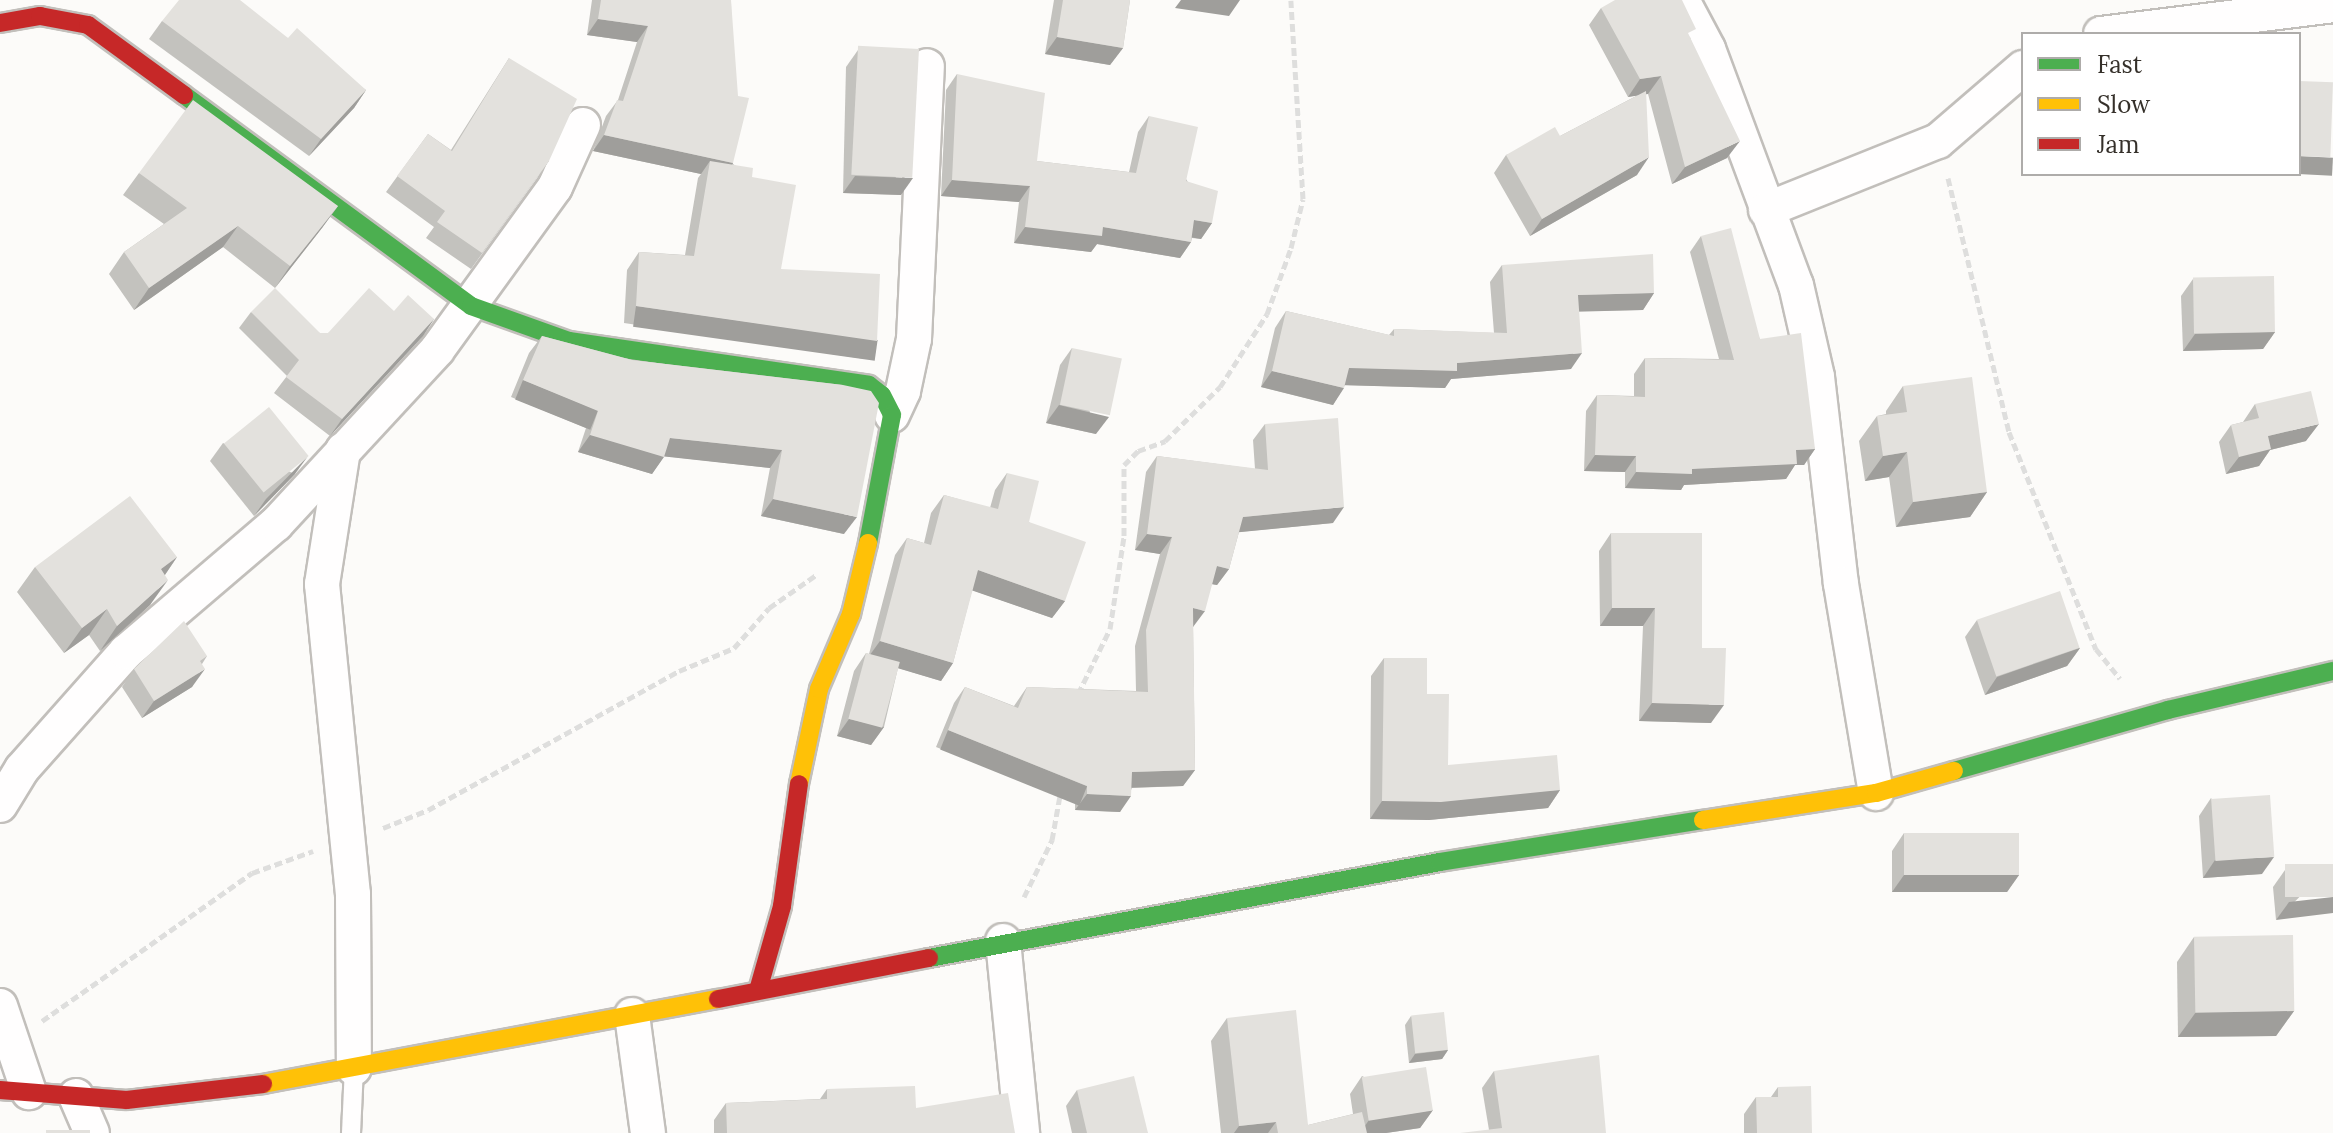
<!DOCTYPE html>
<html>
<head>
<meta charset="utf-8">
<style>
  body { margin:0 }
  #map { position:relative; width:2333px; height:1133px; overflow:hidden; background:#fcfbf9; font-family:Lora,serif }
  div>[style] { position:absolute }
  .path>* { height:5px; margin-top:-2.5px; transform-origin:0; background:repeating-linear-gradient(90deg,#dededd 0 8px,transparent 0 12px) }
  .roads { filter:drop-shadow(2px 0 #c2bfbb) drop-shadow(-2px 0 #c2bfbb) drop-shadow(0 2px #c2bfbb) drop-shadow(0 -2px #c2bfbb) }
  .lane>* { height:18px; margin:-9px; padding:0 9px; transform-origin:9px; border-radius:9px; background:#fffefe }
  .street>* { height:34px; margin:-17px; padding:0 17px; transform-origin:17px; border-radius:17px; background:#fffefe }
  .fast>* { height:18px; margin:-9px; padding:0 9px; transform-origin:9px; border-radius:9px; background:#4caf50 }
  .slow>* { height:18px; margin:-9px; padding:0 9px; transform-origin:9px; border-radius:9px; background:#ffc107 }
  .jam>* { height:18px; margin:-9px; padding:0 9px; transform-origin:9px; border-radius:9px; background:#c62828 }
  .wall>* { inset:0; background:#c3c2be }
  .shaded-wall>* { inset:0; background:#9f9e9b; transform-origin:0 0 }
  .building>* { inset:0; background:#e3e1dd; transform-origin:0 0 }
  span { translate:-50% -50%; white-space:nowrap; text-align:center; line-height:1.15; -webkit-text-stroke:6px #fff; paint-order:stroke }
  .legend { position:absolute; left:2021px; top:32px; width:280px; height:144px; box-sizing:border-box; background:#fff; border:2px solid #aeacaa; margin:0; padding:10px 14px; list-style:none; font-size:24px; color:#35302a }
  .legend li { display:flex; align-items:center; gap:16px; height:40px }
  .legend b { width:40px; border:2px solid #aeacaa }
</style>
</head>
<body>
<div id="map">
  <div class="path">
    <div style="left:1948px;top:178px;width:261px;rotate:76.5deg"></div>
    <div style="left:2009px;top:432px;width:234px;rotate:68.2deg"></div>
    <div style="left:2096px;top:649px;width:38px;rotate:51deg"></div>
    <div style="left:1078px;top:694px;width:72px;rotate:-63.8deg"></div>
    <div style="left:1110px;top:629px;width:94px;rotate:-81.4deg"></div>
    <div style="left:1124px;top:536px;width:71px;rotate:-90deg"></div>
    <div style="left:1124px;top:465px;width:20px;rotate:-45deg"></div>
    <div style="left:1138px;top:451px;width:29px;rotate:-20deg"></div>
    <div style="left:1165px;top:441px;width:77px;rotate:-44.5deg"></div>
    <div style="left:1220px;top:387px;width:87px;rotate:-57.2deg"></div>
    <div style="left:1267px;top:314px;width:70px;rotate:-70deg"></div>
    <div style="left:1291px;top:248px;width:50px;rotate:-76.2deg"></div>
    <div style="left:1303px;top:199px;width:199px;rotate:-93.5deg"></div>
    <div style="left:383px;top:828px;width:48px;rotate:-21.8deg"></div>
    <div style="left:428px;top:810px;width:287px;rotate:-29deg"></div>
    <div style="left:679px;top:671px;width:60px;rotate:-22.7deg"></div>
    <div style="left:734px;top:648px;width:53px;rotate:-48.8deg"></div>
    <div style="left:769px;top:608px;width:57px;rotate:-35.1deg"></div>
    <div style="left:1024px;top:897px;width:64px;rotate:-63.8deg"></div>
    <div style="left:1052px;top:840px;width:51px;rotate:-79.8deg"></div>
    <div style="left:42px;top:1021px;width:257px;rotate:-35.2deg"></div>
    <div style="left:252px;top:873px;width:65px;rotate:-19.8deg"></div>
  </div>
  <div class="roads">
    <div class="lane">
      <div style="left:351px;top:1133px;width:65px;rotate:-87.4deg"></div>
    </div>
    <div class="street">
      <div style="left:1682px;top:0;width:55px;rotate:62deg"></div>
      <div style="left:1708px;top:49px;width:252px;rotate:69.6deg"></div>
      <div style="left:1796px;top:285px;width:94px;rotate:77.1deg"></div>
      <div style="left:1817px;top:377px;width:208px;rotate:83.4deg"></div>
      <div style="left:1841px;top:584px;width:212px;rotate:80.5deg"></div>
      <div style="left:2101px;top:34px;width:234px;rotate:-7.1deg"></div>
      <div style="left:1766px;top:210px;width:185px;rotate:-21.9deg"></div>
      <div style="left:1938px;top:141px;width:112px;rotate:-40.7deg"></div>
      <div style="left:892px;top:415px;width:26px;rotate:-65deg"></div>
      <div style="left:903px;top:391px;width:53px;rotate:-78.1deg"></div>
      <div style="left:914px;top:339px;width:273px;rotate:-87.3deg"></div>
      <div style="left:343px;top:450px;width:136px;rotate:98.9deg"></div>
      <div style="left:322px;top:584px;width:312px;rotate:84.3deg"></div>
      <div style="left:353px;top:894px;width:174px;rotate:89.7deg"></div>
      <div style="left:0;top:805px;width:42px;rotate:-58.6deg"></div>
      <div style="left:22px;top:769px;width:157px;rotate:-48.4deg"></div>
      <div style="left:126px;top:652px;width:197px;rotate:-40.5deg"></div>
      <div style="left:276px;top:524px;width:237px;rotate:-47.2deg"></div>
      <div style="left:437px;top:350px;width:201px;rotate:-54.1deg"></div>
      <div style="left:555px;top:187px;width:68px;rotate:-65.7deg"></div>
      <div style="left:1003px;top:941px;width:193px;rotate:84.3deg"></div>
      <div style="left:0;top:1006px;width:91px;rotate:71.4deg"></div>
      <div style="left:632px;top:1015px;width:119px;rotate:82.3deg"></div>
      <div style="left:76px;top:1096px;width:40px;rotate:66.6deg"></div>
    </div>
    <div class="fast">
      <div style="left:184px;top:95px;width:356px;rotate:36.3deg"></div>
      <div style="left:471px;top:306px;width:104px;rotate:19.7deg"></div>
      <div style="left:569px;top:341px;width:303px;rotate:8.3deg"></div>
      <div style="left:869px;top:385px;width:16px;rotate:38deg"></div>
      <div style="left:882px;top:395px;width:22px;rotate:63deg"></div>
      <div style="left:892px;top:415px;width:130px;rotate:100.6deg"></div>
      <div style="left:1954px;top:771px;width:223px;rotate:-15.9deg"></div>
      <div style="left:2168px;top:710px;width:170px;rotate:-13.3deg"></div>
      <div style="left:929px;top:958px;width:520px;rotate:-10.64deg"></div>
      <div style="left:1440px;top:862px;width:266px;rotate:-9.1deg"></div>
    </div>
    <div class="slow">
      <div style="left:799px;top:784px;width:97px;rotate:-78.1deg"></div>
      <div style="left:819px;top:689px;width:82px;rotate:-66.9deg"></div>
      <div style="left:851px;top:614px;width:73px;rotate:-76.5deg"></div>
      <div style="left:1703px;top:820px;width:175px;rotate:-8.9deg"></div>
      <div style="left:1876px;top:793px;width:81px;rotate:-15.8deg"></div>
      <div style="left:263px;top:1084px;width:463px;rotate:-10.6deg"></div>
    </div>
    <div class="jam">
      <div style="left:0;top:23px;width:41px;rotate:-9.9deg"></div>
      <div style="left:40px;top:16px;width:49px;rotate:10.6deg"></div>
      <div style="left:88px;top:25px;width:119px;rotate:36.1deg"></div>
      <div style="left:759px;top:987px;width:84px;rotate:-74.1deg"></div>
      <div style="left:782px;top:906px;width:123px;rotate:-82.1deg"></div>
      <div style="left:718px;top:999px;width:215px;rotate:-11deg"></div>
      <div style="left:0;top:1090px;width:127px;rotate:4.5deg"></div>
      <div style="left:127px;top:1100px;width:137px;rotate:-6.7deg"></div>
    </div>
  </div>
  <div class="wall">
    <div style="clip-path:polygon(592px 0,731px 0,733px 164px,752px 177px,781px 269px,865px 359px,624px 323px,627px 270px,639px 252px,685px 255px,698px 178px,701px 174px,593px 151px,606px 116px,618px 100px,637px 42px,587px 35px)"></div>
    <div style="clip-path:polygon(1054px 0,1130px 0,1123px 48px,1110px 65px,1045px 54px)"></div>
    <div style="clip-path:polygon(1601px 8px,1690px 37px,1727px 158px,1672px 184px,1648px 94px,1646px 94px,1637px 175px,1530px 236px,1494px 173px,1506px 155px,1560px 136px,1638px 95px,1628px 97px,1589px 25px)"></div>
    <div style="clip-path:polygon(162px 21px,288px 38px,366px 90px,354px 108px,309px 156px,149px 39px)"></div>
    <div style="clip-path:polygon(858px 50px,901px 195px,843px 193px,846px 67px)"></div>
    <div style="clip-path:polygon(509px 58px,549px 161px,471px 269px,426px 238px,434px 227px,386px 192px,428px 134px,451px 150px)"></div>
    <div style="clip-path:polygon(957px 74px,1037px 161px,1129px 172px,1138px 132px,1149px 116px,1212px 223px,1201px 239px,1192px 238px,1191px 242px,1180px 258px,1097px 244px,1091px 252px,1014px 243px,1019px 202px,941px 196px,946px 90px)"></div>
    <div style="clip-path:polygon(139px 173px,338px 206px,322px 228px,275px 288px,223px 247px,134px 310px,109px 274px,124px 252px,164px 224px,123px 195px)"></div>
    <div style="clip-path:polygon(1701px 236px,1760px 339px,1815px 449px,1804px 465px,1795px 465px,1786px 479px,1684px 485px,1681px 490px,1625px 488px,1625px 472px,1584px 471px,1586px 411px,1597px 395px,1634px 396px,1634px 374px,1645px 358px,1719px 359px,1690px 252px)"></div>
    <div style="clip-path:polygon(1502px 265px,1654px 293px,1643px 310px,1579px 311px,1571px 369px,1451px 379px,1445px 388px,1345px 385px,1333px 405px,1261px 387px,1275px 328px,1286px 311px,1389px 335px,1394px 329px,1494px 333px,1490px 282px)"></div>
    <div style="clip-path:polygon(2193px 279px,2275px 332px,2263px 349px,2183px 351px,2181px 296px)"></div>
    <div style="clip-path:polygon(394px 311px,434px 319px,423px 336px,330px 436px,274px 393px,287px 376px,239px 328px,251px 312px,320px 333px,328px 333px)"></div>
    <div style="clip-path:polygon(542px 336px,632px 360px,843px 385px,844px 534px,761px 516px,770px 468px,664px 456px,652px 474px,578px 452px,586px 428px,511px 397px,529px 353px)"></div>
    <div style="clip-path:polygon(1072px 348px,1096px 434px,1046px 423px,1060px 365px)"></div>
    <div style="clip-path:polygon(1903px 386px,1987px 492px,1970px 517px,1896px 527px,1889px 477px,1865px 481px,1859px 441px,1877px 416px,1886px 414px,1886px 411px)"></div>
    <div style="clip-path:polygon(2255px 404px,2306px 441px,2270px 450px,2259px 466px,2226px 474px,2219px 442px,2231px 425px,2243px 422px)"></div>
    <div style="clip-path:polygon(1265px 424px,1333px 523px,1239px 532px,1229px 569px,1217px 585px,1212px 584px,1193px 627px,1195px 770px,1183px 786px,1132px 788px,1120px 812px,1075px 810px,1075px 802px,936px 747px,954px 703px,965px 687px,1014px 706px,1027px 687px,1136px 691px,1135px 646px,1160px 554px,1135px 550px,1146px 472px,1157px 456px,1255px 469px,1253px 440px)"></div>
    <div style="clip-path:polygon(223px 443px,295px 474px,254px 516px,210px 461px)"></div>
    <div style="clip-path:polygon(1007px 473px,1065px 601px,1052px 618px,972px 590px,953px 663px,941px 681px,898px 668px,884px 727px,871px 745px,837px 736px,854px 671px,866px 653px,869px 654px,895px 555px,907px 538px,924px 543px,931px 513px,944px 495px,990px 508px,995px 490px)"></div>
    <div style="clip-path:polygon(1611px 533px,1702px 648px,1711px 723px,1639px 721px,1643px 626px,1600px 626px,1599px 551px)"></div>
    <div style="clip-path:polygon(177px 557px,165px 575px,150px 605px,100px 651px,89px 635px,64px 653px,17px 592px,35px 567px)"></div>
    <div style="clip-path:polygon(1977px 620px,2080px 648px,2067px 666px,1985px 695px,1965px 637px)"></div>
    <div style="clip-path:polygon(207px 656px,202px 664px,192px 687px,142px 718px,122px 687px,134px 669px)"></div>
    <div style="clip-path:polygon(1384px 658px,1427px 694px,1448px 765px,1560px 790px,1548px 808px,1429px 820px,1370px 819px,1371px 676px)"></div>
    <div style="clip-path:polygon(2211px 798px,2262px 874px,2203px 878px,2199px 816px)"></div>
    <div style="clip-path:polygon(1904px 833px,2019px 875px,2007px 892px,1892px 892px,1892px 851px)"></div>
    <div style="clip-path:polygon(2333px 864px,2276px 920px,2273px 887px,2285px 870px)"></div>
    <div style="clip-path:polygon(2194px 937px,2294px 1011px,2276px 1036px,2178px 1037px,2177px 962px)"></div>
    <div style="clip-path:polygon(1411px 1016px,1448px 1050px,1442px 1059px,1409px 1063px,1405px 1025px)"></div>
    <div style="clip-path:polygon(1227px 1018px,1308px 1125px,1353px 1114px,1350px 1094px,1362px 1076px,1433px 1110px,1420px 1128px,1386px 1133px,1221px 1133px,1211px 1041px)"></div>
    <div style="clip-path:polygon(1494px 1071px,1606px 1133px,1489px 1130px,1482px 1088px)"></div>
    <div style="clip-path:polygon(1778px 1087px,1812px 1133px,1744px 1133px,1744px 1114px,1756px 1097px,1771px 1097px)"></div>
    <div style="clip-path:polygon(827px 1089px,916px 1108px,1015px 1133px,714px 1133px,714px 1120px,726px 1103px,820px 1099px)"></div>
    <div style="clip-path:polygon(1077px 1090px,1148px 1133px,1072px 1133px,1066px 1106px)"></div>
  </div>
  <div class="shaded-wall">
    <div style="clip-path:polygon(1181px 0,1240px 0,1229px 16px,1175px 8px)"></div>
    <div style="clip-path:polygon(598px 19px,648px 26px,637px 42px,587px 35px)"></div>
    <div style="clip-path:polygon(1057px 37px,1123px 48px,1110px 65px,1045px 54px)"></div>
    <div style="clip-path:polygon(1661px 76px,1648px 94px,1628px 97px,1640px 79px)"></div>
    <div style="clip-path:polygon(366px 90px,354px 108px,309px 156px,321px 139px)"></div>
    <div style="clip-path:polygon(604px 135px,733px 163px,722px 179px,710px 161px,701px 174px,593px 151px)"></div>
    <div style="clip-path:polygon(1740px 141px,1727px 158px,1672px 184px,1685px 167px)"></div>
    <div style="left:2299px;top:156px;width:34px;height:18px;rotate:3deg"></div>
    <div style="clip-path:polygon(1649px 157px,1637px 175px,1530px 236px,1542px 219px)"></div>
    <div style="clip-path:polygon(855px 176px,913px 178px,901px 195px,843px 193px)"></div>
    <div style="clip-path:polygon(952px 180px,1030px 186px,1019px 202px,941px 196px)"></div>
    <div style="clip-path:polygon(338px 206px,322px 228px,275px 288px,290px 266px)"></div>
    <div style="clip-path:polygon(1194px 220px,1212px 223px,1201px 239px,1183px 236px)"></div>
    <div style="clip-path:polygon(238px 226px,223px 247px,134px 310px,149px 288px)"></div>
    <div style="clip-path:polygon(1025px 227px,1103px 227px,1191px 242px,1180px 258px,1097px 244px,1091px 252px,1014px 243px)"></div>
    <div style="clip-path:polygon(1654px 293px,1643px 310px,1566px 312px,1578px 295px)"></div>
    <div style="left:636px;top:306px;width:244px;height:21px;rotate:8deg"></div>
    <div style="clip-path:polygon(434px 319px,423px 336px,330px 436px,342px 419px)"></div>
    <div style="clip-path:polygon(2275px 332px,2263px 349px,2183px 351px,2195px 334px)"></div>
    <div style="clip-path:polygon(1582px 353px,1571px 369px,1451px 379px,1445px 388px,1338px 385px,1349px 368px,1457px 363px)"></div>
    <div style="clip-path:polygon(1272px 371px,1344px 388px,1333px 405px,1261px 387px)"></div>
    <div style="left:523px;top:380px;width:81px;height:21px;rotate:22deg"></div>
    <div style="clip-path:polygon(1059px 405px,1109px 417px,1096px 434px,1046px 423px)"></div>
    <div style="clip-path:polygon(2319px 424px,2306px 441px,2270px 450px,2259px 466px,2226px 474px,2239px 457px,2268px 436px)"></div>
    <div style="clip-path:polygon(590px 435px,670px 438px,782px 450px,770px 468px,660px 456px,664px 457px,652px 474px,578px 452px)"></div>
    <div style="clip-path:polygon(1815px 449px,1804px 465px,1795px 465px,1786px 479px,1684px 485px,1681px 490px,1625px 488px,1636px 472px,1692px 469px,1796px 450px)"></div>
    <div style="clip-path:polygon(1907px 452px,1889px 477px,1865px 481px,1883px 456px)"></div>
    <div style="clip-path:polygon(1595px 455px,1636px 456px,1625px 472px,1584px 471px)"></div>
    <div style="clip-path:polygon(308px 456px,295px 474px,254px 516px,266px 499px)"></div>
    <div style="clip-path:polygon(1987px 492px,1970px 517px,1896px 527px,1913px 502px)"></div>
    <div style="clip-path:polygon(773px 499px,857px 517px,844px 534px,761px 516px)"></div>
    <div style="clip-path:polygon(1344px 507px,1333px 523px,1231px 533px,1243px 517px)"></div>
    <div style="clip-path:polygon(1147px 534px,1172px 537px,1160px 554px,1135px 550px)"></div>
    <div style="clip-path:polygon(177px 557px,160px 582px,161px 569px)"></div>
    <div style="clip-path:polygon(1217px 566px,1229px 569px,1217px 585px,1205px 583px)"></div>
    <div style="clip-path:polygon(978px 570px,1065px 601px,1052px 618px,965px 588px)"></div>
    <div style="clip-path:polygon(168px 580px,150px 605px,100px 651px,117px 626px)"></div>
    <div style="clip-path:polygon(1193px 608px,1205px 611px,1193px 627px)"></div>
    <div style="clip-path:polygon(1612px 608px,1655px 608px,1643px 626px,1600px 626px)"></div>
    <div style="clip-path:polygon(107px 609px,89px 635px,64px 653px,82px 628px)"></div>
    <div style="clip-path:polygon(880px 641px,953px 663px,941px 681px,867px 659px)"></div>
    <div style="clip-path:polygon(2080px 648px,2067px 666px,1985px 695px,1997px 677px)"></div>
    <div style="clip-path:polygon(205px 669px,192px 687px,142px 718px,154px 701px)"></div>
    <div style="clip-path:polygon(1652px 703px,1724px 705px,1711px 723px,1639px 721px)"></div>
    <div style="clip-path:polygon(849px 719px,884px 727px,871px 745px,837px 736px)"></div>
    <div style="left:948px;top:730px;width:150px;height:21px;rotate:22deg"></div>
    <div style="clip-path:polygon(1195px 770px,1183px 786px,1121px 788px,1132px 772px)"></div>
    <div style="clip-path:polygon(1560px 790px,1548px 808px,1429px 820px,1370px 819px,1382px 801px)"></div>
    <div style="clip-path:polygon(1087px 794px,1131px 796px,1120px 812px,1075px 810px)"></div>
    <div style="clip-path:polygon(2274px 857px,2262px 874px,2203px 878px,2215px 860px)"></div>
    <div style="clip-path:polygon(1904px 875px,2019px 875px,2007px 892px,1892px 892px)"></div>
    <div style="clip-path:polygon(2333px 897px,2333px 913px,2276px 920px,2289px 902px)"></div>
    <div style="clip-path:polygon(2294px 1011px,2276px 1036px,2178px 1037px,2196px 1012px)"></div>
    <div style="clip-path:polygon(1448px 1050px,1442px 1059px,1409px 1063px,1415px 1054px)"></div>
    <div style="clip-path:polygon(1433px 1110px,1420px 1128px,1386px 1133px,1360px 1133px,1369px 1120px)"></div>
    <div style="clip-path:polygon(1276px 1122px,1268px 1133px,1234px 1133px,1239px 1126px)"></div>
  </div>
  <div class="building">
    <div style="clip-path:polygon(179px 0,240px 0,288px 38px,297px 28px,366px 90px,321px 139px,162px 21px)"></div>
    <div style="clip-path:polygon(601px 0,731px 0,738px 96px,749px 98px,733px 163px,604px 135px,617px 100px,623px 101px,648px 26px,598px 19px)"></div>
    <div style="clip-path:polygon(1063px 0,1130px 0,1123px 48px,1057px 37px)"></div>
    <div style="clip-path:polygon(1615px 0,1682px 0,1696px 29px,1688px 33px,1740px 141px,1685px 167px,1661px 76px,1640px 79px,1601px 8px)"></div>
    <div style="left:919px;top:49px;width:129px;height:61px;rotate:93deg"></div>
    <div style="clip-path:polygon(509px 58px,577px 99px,549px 161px,482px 253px,437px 222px,445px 211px,397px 176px,428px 134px,452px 151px)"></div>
    <div style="clip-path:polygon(957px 74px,1045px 93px,1037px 161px,1136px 173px,1149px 116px,1198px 127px,1186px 181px,1218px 191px,1212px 223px,1194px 220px,1191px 242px,1103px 227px,1102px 236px,1025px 227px,1030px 186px,952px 180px)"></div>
    <div style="left:2299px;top:81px;width:34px;height:75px;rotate:2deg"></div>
    <div style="clip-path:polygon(1646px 91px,1649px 157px,1542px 219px,1506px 155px,1555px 127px,1560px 136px)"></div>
    <div style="clip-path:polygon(193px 100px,338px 206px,290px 266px,238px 226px,149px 288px,124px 252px,187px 208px,139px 173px)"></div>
    <div style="clip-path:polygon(710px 161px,753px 168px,752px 177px,796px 185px,781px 269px,880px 274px,877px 341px,636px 306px,639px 252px,694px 256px)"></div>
    <div style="clip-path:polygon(1731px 228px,1760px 339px,1801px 333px,1815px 449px,1796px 450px,1797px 464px,1692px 469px,1692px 474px,1636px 472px,1636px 456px,1595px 455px,1597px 395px,1645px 397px,1645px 358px,1734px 360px,1701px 236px)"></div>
    <div style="clip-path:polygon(1653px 254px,1654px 293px,1578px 295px,1582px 353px,1457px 363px,1457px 371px,1349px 368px,1344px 388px,1272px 371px,1286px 311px,1394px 336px,1394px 329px,1507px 333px,1502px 265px)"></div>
    <div style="left:2274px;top:276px;width:56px;height:81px;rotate:89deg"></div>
    <div style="clip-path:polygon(275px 288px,320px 333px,328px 333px,369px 288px,394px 311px,408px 295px,434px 319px,342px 419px,286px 377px,299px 360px,251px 312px)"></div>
    <div style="clip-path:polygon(542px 336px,632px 360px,843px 385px,871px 391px,879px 403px,857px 517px,773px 499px,782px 450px,670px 438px,664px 457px,590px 435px,598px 411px,523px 380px)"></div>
    <div style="left:1072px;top:348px;width:51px;height:58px;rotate:12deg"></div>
    <div style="clip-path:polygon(1972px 377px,1987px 492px,1913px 502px,1907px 452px,1883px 456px,1877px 416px,1907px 412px,1903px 386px)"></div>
    <div style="clip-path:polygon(2311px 391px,2319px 424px,2268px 436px,2271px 449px,2239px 457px,2231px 425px,2259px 418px,2255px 404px)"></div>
    <div style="left:269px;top:407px;width:63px;height:58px;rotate:51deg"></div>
    <div style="clip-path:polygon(1338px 418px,1344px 507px,1243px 517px,1229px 569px,1217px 566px,1205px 611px,1193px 608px,1195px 770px,1132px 772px,1131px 796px,1087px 794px,1087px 786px,948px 730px,965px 687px,1018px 708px,1027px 687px,1148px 692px,1146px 630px,1172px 537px,1147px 534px,1157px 456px,1268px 470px,1265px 424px)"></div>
    <div style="clip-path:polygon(1007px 473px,1039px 481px,1029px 522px,1086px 542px,1065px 601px,978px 570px,953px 663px,880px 641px,907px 538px,931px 545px,944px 495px,998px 509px)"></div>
    <div style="clip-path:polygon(130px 496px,177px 557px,161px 569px,168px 580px,117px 626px,107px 609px,82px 628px,35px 567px)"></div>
    <div style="clip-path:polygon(1611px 533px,1702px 533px,1702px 648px,1726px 648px,1724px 705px,1652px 703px,1655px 608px,1612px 608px)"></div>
    <div style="left:2060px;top:591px;width:60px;height:88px;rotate:71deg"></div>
    <div style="clip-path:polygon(184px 621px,207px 656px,200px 661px,205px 669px,154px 701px,134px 669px)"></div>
    <div style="left:866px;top:653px;width:35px;height:68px;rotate:15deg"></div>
    <div style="clip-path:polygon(1384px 658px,1427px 658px,1427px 694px,1449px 694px,1448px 765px,1557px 755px,1560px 790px,1441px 802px,1382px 801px)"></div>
    <div style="left:2270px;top:795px;width:62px;height:59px;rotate:86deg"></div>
    <div style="left:1904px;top:833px;width:115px;height:42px"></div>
    <div style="left:2333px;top:864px;width:33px;height:48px;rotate:90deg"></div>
    <div style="left:2293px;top:935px;width:76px;height:99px;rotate:89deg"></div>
    <div style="clip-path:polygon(1296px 1010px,1308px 1125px,1362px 1112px,1367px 1133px,1278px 1133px,1276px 1122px,1239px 1126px,1227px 1018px)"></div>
    <div style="left:1444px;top:1012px;width:38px;height:33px;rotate:84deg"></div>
    <div style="clip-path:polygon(1599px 1055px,1606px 1133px,1460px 1133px,1502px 1128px,1494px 1071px)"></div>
    <div style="left:1426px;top:1067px;width:44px;height:65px;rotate:81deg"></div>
    <div style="clip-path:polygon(1134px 1076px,1148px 1133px,1087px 1133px,1077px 1090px)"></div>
    <div style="clip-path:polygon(915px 1086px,916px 1108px,1008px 1093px,1015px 1133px,727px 1133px,726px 1103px,827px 1099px,827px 1089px)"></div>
    <div style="clip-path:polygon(1811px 1086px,1812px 1133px,1757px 1133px,1756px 1097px,1778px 1097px,1778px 1087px)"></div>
    <div style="left:46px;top:1130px;width:44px;height:3px"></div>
  </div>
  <ul class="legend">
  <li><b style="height:10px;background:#4caf50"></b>Fast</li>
  <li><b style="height:10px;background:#ffc107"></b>Slow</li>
  <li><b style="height:10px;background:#c62828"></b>Jam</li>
  </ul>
</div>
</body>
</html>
